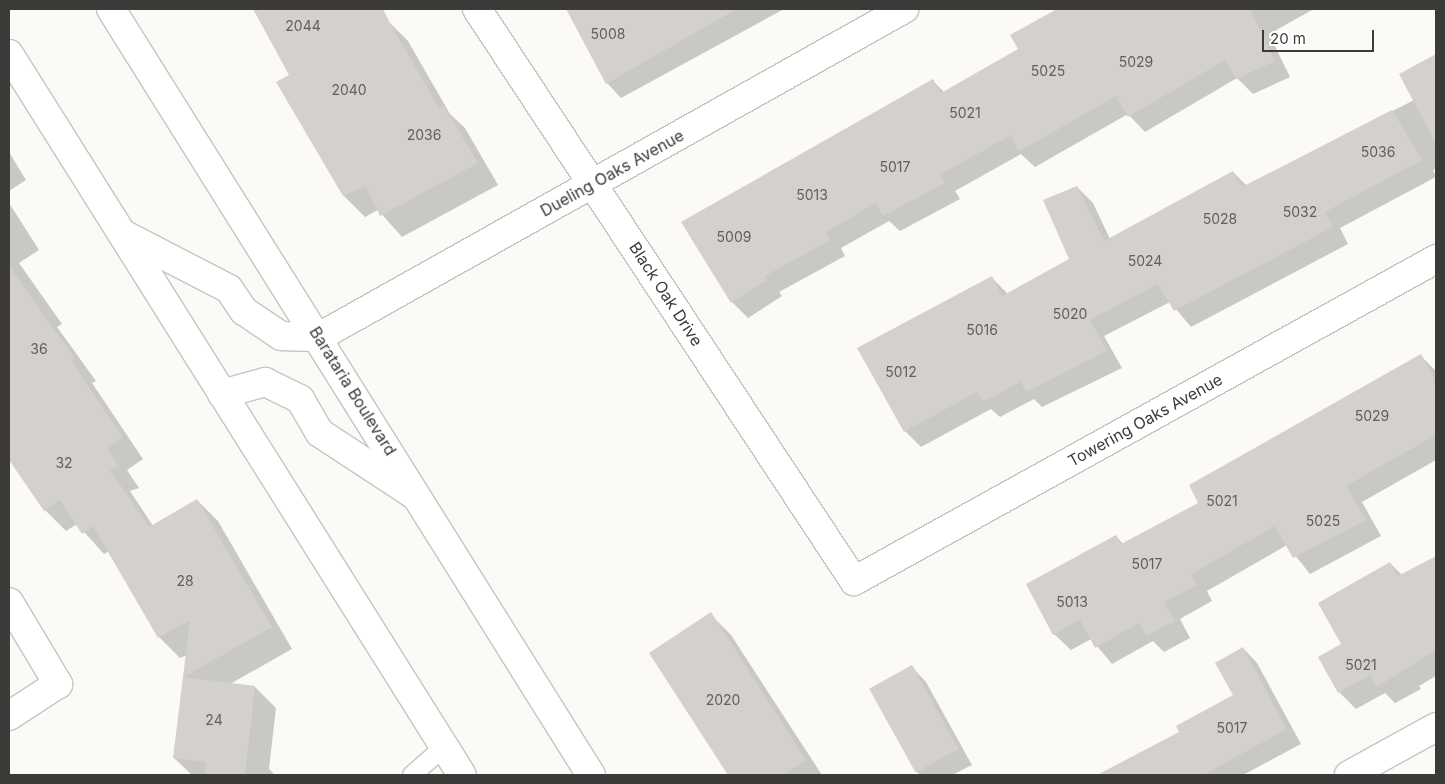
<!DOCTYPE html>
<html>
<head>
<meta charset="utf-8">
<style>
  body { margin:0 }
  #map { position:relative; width:1445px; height:784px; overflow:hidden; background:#fbfaf7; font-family:Inter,sans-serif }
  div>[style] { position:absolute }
  .shadow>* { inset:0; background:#0003 }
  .building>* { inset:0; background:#d3d0ce; transform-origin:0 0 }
  .roads { filter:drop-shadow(1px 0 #c7c5c2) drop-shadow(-1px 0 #c7c5c2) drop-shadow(0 1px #c7c5c2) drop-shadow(0 -1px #c7c5c2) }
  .service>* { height:18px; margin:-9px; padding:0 9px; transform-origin:9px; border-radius:9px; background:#fff }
  .minor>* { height:28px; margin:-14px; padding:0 14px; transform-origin:14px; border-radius:14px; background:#fff }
  .primary>* { height:28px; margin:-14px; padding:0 14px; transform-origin:14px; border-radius:14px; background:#fff }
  span { translate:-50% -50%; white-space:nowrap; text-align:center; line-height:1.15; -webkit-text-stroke:4px #fff; paint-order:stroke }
  .number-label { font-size:14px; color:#62605f }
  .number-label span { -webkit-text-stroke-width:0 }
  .street-label { font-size:16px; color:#3c3b3a }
  .frame { position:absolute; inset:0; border:10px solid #3c3b3a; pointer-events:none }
  .scale { position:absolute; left:1262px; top:30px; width:112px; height:22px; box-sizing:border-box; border:2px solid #3c3b3a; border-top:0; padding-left:6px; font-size:15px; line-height:18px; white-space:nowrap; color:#3c3b3a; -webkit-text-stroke:4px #fff; paint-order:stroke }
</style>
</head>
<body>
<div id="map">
  <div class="shadow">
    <div style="clip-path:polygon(254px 9px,383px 9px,389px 22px,408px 41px,450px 114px,465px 128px,498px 185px,402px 237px,378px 210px,365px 217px,344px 196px,290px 75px)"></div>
    <div style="clip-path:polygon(568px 9px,784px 9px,621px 98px,607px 83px)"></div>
    <div style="clip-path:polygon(1078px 9px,1314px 9px,1269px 34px,1290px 77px,1253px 94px,1237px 78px,1145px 132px,1128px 114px,1035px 167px,1021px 154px,955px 191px,960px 199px,900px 231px,889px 221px,841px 248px,845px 256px,779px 292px,782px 296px,748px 318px,732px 302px,933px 81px,945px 93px,1020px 50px,1054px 23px)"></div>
    <div style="clip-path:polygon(1436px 56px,1436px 168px,1433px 170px,1436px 177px,1340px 228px,1348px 244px,1191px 327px,1170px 302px,1104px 336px,1122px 368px,1042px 407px,1034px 399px,1000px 417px,991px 409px,921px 447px,905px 431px,859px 348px,992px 278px,1008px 294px,1070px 259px,1077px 187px,1093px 203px,1110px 239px,1233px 172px,1247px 186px,1414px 100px,1401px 75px)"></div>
    <div style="clip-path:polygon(9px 152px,26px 180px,9px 191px)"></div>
    <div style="clip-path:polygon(9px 203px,39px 250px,19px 263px,62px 324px,57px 327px,96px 381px,92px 383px,143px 459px,127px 470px,139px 488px,130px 491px,153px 526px,197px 500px,218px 521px,292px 649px,230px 684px,255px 687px,276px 708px,269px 769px,275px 775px,192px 775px,174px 758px,187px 655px,180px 658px,159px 637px,109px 551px,104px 554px,77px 524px,66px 531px,45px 510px,9px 458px,9px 452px,12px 452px,9px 447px)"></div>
    <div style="clip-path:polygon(1421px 356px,1436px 371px,1436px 460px,1362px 502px,1381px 536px,1310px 574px,1287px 545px,1207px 591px,1212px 601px,1180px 619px,1190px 638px,1164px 652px,1153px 641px,1112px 664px,1091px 639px,1071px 650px,1054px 634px,1116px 536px,1123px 544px,1200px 503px)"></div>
    <div style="clip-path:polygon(1436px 557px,1436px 676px,1419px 686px,1421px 689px,1395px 703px,1385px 693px,1356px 709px,1339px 692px,1343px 645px,1390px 563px,1402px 575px)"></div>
    <div style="clip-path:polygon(710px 614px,731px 635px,822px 775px,729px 775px,650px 654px)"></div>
    <div style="clip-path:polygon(1243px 648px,1257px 663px,1301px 744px,1243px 775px,1103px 775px,1181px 732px,1235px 695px)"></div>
    <div style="clip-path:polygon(912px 667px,926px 682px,972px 765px,952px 775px,920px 775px,917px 772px,871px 689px)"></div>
  </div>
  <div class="building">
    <div style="clip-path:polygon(253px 9px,382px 9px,439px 108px,444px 106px,478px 163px,380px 216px,366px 186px,343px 196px,276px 82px,289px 75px)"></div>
    <div style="clip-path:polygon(566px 9px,737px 9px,606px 84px)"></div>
    <div style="clip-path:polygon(1057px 9px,1250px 9px,1275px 61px,1236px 79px,1225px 60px,1128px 117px,1116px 96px,1018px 152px,1011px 135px,940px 175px,945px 183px,883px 216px,876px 203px,826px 232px,830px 240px,765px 276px,767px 280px,731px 303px,681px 222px,933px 79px,941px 93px,1018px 49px,1010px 35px)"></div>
    <div style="clip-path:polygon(1436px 54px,1436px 144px,1399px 74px)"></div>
    <div style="clip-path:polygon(1392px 110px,1422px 160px,1325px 212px,1333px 227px,1174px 311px,1158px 284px,1090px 320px,1107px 351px,1026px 392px,1021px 382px,983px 402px,977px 392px,904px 432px,857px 348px,992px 276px,1002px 296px,1069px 259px,1043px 200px,1077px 186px,1104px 241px,1233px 171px,1242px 187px)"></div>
    <div style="clip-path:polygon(9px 266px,75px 359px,72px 362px,123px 437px,107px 449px,119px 466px,110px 470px,149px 527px,197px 499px,272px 627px,184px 677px,255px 686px,245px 775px,205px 775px,206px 762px,173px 758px,190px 620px,158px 638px,93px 526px,82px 534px,60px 500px,44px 511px,9px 460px)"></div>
    <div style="clip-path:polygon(1421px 354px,1436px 382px,1436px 435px,1346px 486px,1366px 520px,1293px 558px,1275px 526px,1191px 574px,1197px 585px,1164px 602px,1175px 621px,1146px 636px,1139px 623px,1095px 648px,1080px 620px,1053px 635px,1026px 584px,1116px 535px,1121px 544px,1198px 503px,1189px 485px)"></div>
    <div style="clip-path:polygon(1436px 556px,1436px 650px,1377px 687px,1370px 675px,1338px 693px,1318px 657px,1341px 644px,1318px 603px,1390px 562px,1398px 576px)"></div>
    <div style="clip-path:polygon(711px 612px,806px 760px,783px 775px,728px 775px,649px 653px)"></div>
    <div style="clip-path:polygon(1243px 647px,1287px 729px,1203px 775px,1097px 775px,1179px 732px,1176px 726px,1233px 695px,1215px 663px)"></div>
    <div style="left:912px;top:665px;width:96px;height:49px;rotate:61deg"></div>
  </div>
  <div class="roads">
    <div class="service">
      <div style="left:412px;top:775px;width:43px;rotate:-41.2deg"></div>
    </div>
    <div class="minor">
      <div style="left:477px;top:9px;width:685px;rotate:56.61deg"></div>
      <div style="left:854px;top:581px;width:665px;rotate:-28.95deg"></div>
      <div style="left:319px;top:337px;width:671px;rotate:-29.28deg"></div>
      <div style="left:9px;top:602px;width:96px;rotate:59.1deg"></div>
      <div style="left:58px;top:684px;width:59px;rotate:146.9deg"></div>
      <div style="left:1349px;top:775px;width:99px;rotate:-28.9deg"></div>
    </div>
    <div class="primary">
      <div style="left:111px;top:9px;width:904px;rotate:57.93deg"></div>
      <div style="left:9px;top:54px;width:851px;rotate:57.86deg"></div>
      <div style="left:123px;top:234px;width:119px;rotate:27.4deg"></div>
      <div style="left:229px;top:289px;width:27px;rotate:56deg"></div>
      <div style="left:244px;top:311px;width:45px;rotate:34deg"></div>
      <div style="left:281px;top:336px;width:38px;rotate:2deg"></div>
      <div style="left:222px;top:394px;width:45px;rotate:-15.6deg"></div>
      <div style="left:265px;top:382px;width:39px;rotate:26deg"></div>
      <div style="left:300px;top:399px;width:39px;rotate:60deg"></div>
      <div style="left:320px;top:433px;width:111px;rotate:33.3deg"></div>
    </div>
  </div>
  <div class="number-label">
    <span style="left:303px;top:26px">2044</span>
    <span style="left:608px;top:34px">5008</span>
    <span style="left:1136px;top:62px">5029</span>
    <span style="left:1048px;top:71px">5025</span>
    <span style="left:349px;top:90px">2040</span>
    <span style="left:965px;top:113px">5021</span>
    <span style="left:424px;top:135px">2036</span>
    <span style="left:1378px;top:152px">5036</span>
    <span style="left:895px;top:167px">5017</span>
    <span style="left:812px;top:195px">5013</span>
    <span style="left:1300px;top:212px">5032</span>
    <span style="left:1220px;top:219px">5028</span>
    <span style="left:734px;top:237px">5009</span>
    <span style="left:1145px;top:261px">5024</span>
    <span style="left:1070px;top:314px">5020</span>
    <span style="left:982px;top:330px">5016</span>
    <span style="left:39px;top:349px">36</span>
    <span style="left:901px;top:372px">5012</span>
    <span style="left:1372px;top:416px">5029</span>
    <span style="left:64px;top:463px">32</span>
    <span style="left:1222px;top:501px">5021</span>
    <span style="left:1323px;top:521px">5025</span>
    <span style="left:1147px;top:564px">5017</span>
    <span style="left:185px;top:581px">28</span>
    <span style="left:1072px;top:602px">5013</span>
    <span style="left:1361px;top:665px">5021</span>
    <span style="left:723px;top:700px">2020</span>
    <span style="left:214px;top:720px">24</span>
    <span style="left:1232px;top:728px">5017</span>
  </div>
  <div class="street-label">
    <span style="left:612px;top:173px;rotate:-29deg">Dueling Oaks Avenue</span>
    <span style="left:666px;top:294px;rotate:57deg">Black Oak Drive</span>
    <span style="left:353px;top:391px;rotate:58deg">Barataria Boulevard</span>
    <span style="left:1145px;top:420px;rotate:-29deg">Towering Oaks Avenue</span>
  </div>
  <div class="frame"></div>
  <div class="scale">20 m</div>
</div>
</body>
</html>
